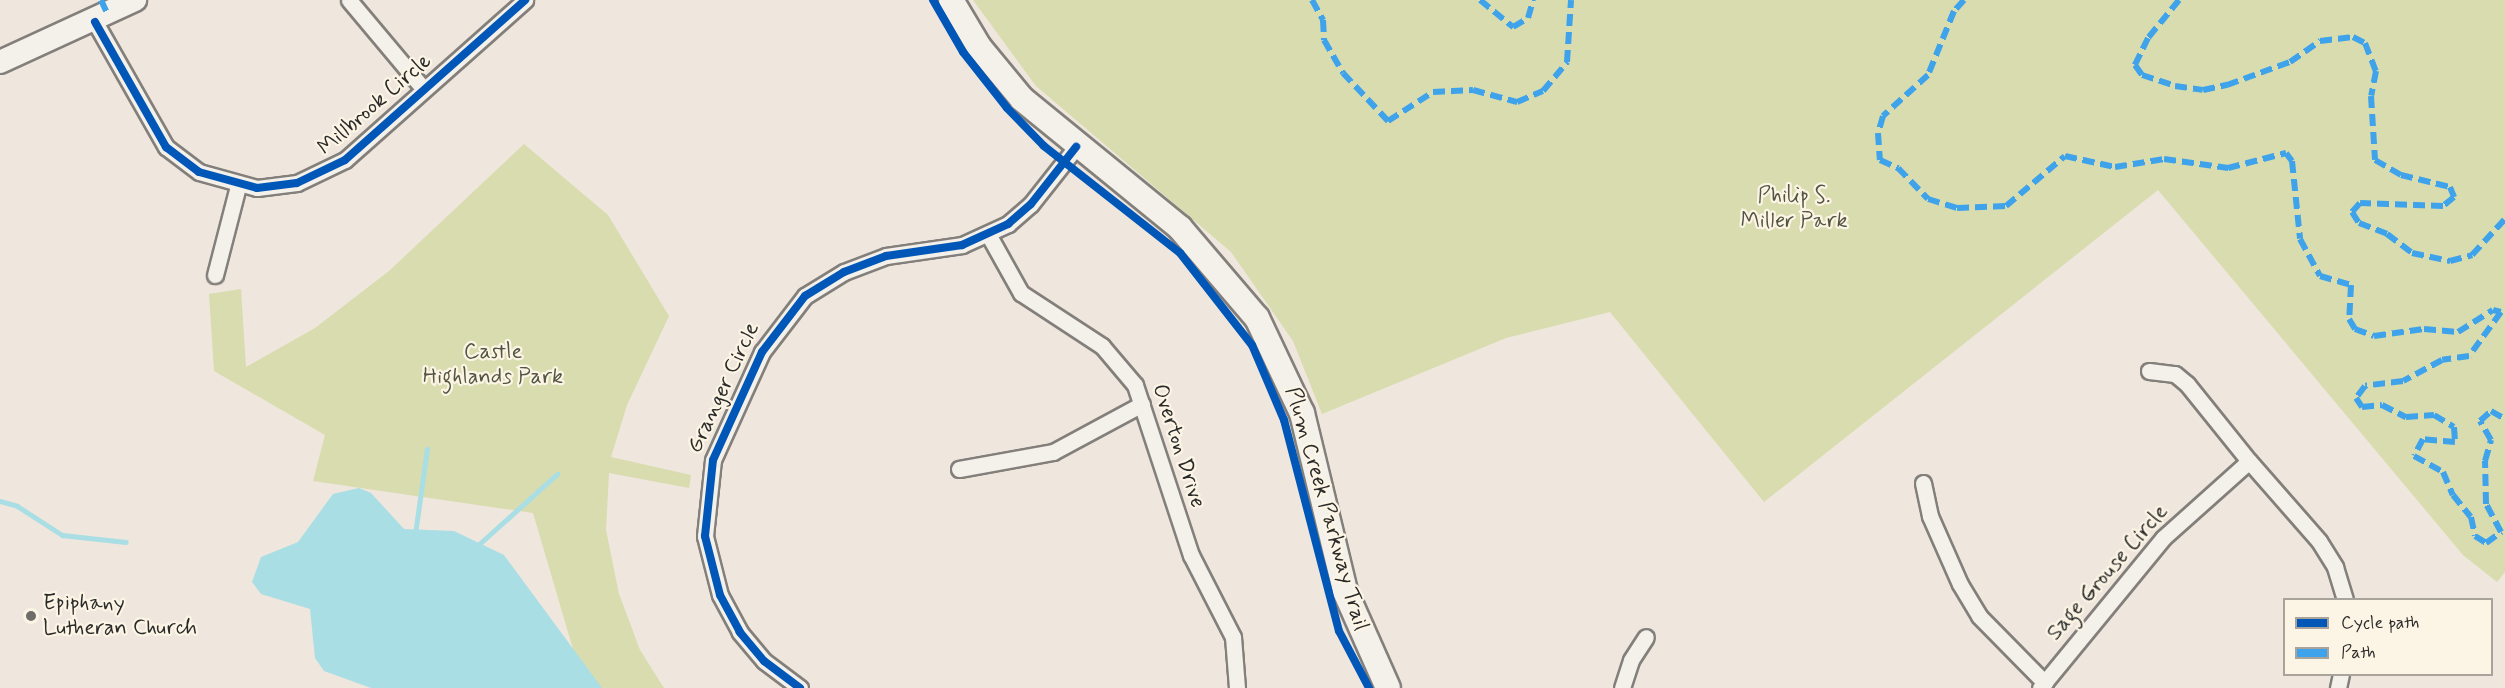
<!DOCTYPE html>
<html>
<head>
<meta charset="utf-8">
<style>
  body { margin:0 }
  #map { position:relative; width:2505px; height:688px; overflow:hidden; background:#efe6dd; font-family:Mynerve,sans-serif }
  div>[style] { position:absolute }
  .green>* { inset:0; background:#d8dcae }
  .water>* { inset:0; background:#a9dee5 }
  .stream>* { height:5px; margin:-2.5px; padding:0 2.5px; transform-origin:2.5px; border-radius:2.5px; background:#a9dee5 }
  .roads { filter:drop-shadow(2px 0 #837f7b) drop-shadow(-2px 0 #837f7b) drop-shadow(0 2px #837f7b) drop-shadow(0 -2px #837f7b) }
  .street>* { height:15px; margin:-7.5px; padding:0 7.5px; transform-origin:7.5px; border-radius:7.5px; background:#f4f0ea }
  .secondary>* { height:22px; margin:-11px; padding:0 11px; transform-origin:11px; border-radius:11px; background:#f4f0ea }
  .primary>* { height:24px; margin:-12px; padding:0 12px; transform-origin:12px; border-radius:12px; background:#f4f0ea }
  .quiet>* { height:6px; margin-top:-3px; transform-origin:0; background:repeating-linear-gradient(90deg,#3ea3eb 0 12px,transparent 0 18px) }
  .cycleway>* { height:8px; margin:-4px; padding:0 4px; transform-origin:4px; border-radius:4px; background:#0057b8 }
  .dots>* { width:16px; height:16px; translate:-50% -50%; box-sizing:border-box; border:3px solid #fcf5e5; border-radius:50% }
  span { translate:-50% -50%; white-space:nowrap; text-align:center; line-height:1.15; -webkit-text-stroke:4.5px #fcf5e5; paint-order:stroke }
  .street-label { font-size:22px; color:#2b2b2b }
  .park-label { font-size:22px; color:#525542 }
  .poi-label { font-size:22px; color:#2b2b2b }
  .left { translate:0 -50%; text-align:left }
  .legend { position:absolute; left:2283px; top:598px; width:210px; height:78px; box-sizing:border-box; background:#fcf5e5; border:2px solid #a8a49b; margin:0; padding:8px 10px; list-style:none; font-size:18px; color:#2b2b2b }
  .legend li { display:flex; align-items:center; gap:12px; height:30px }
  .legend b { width:30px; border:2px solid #a8a49b }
</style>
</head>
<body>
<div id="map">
  <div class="green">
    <div style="clip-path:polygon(973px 0,2505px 0,2505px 572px,2497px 582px,2463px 555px,2158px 190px,1764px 502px,1610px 312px,1506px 338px,1322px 414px,1293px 341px,1231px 252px,1036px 86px)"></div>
    <div style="clip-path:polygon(524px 144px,608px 215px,669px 316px,627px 405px,611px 457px,691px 475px,689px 488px,609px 473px,606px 530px,619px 594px,640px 650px,664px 688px,574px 688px,583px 683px,533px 513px,313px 481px,325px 435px,214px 371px,209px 294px,241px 289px,246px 367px,315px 328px,389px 271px)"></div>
  </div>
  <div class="water">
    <div style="clip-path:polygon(359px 488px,371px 493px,404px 529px,454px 531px,504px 555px,602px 688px,371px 688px,324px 671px,315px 658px,310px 609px,261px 594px,252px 582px,261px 557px,298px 542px,333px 494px)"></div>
  </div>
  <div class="stream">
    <div style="left:0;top:501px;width:18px;rotate:16deg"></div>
    <div style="left:17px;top:506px;width:54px;rotate:32.8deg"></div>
    <div style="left:62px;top:535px;width:64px;rotate:6.2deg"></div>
    <div style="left:415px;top:534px;width:86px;rotate:-82deg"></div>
    <div style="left:477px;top:546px;width:108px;rotate:-42deg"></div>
  </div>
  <div class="roads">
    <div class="street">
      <div style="left:349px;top:0;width:114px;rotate:50deg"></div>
      <div style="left:95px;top:22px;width:144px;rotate:60.4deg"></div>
      <div style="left:166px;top:147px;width:41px;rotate:37.1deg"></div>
      <div style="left:199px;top:172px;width:60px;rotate:15.4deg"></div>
      <div style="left:257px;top:188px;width:40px;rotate:-7.1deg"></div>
      <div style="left:297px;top:183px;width:53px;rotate:-25.6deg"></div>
      <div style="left:345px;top:160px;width:241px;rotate:-41.6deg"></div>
      <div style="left:988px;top:234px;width:68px;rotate:60.8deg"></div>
      <div style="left:1021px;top:293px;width:97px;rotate:33.2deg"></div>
      <div style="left:1102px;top:346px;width:51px;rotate:49.8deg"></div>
      <div style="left:1135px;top:385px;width:179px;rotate:71.8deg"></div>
      <div style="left:1191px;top:555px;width:92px;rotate:62.9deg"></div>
      <div style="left:1233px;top:637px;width:51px;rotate:85.5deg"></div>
      <div style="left:215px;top:275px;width:92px;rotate:-75.5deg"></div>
      <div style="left:2149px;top:371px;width:26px;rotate:7deg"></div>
      <div style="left:2175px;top:374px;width:16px;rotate:40deg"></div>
      <div style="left:2187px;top:384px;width:99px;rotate:51.2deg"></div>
      <div style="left:959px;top:469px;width:96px;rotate:-10.3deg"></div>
      <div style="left:1053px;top:452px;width:101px;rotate:-28.3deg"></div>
      <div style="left:1923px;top:483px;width:34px;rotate:78deg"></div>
      <div style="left:1930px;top:516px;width:74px;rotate:66.2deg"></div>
      <div style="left:1960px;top:584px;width:37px;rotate:59deg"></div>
      <div style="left:1979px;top:616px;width:94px;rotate:45.4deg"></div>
      <div style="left:800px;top:688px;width:45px;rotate:-143.1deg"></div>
      <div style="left:764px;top:661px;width:38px;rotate:-130deg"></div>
      <div style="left:740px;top:632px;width:42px;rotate:-118.4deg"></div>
      <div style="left:720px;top:595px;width:61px;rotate:-104.3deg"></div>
      <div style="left:705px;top:536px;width:76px;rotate:-84deg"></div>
      <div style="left:713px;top:460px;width:119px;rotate:-65.6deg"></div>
      <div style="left:762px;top:352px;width:71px;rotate:-52.5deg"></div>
      <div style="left:805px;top:296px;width:46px;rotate:-31.6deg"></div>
      <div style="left:844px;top:272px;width:45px;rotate:-20.9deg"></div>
      <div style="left:886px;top:256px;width:77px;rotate:-8.2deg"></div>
      <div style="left:962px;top:245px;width:51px;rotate:-24.5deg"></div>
      <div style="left:1008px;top:224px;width:30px;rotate:-41deg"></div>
      <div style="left:1031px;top:204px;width:73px;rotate:-51.7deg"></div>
      <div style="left:1622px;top:688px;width:29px;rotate:-72deg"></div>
      <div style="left:1631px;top:660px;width:27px;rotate:-57deg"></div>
      <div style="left:2040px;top:688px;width:194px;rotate:-50.6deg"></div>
      <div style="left:2163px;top:538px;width:115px;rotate:-41.8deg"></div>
      <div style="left:2249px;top:461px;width:106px;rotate:48.8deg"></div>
      <div style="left:2319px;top:541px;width:31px;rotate:58deg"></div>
      <div style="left:2335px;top:567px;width:34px;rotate:73deg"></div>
      <div style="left:2338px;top:688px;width:14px;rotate:-78deg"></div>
    </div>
    <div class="secondary">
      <div style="left:0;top:62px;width:149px;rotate:-24.7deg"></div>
    </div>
    <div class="primary">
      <div style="left:951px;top:0;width:55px;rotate:59.2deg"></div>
      <div style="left:979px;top:47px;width:67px;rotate:50.4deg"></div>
      <div style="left:1022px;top:99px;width:204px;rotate:39.2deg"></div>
      <div style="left:1180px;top:228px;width:118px;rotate:49.5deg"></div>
      <div style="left:1257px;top:318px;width:105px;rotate:64.7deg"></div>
      <div style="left:1302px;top:413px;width:183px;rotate:76.4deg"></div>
      <div style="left:1345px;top:591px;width:106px;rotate:66.1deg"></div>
    </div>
  </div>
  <div class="quiet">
    <div style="left:101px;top:0;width:17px;rotate:65deg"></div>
    <div style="left:1312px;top:0;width:23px;rotate:61deg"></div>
    <div style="left:1323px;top:20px;width:20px;rotate:87deg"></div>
    <div style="left:1324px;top:40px;width:38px;rotate:60deg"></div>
    <div style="left:1343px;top:73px;width:66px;rotate:46.8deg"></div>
    <div style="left:1388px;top:121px;width:54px;rotate:-32.8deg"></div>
    <div style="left:1433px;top:92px;width:40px;rotate:-2.9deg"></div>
    <div style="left:1473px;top:90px;width:46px;rotate:15.3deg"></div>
    <div style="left:1517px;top:102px;width:28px;rotate:-23deg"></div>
    <div style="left:1543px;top:91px;width:38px;rotate:-50deg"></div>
    <div style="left:1567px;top:62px;width:62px;rotate:-86.3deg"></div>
    <div style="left:1480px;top:0;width:43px;rotate:39.3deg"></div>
    <div style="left:1513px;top:27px;width:17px;rotate:-31deg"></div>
    <div style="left:1528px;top:18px;width:19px;rotate:-74deg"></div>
    <div style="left:1964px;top:0;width:15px;rotate:132deg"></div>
    <div style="left:1954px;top:11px;width:69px;rotate:112.1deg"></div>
    <div style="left:1928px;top:75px;width:61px;rotate:137.7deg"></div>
    <div style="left:1883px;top:116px;width:18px;rotate:106deg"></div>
    <div style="left:1878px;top:133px;width:27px;rotate:86deg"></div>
    <div style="left:1880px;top:160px;width:20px;rotate:24deg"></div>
    <div style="left:1898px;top:168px;width:43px;rotate:45.9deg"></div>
    <div style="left:1928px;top:199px;width:30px;rotate:17deg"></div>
    <div style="left:1957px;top:208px;width:49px;rotate:-2.3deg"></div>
    <div style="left:2006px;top:206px;width:77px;rotate:-40.3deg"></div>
    <div style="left:2065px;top:156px;width:51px;rotate:12.4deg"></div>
    <div style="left:2115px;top:167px;width:50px;rotate:-9.3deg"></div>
    <div style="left:2164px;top:159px;width:65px;rotate:8deg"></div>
    <div style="left:2228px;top:168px;width:60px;rotate:-14.5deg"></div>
    <div style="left:2286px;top:153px;width:10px;rotate:53deg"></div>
    <div style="left:2292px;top:161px;width:78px;rotate:84.1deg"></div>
    <div style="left:2300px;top:239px;width:42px;rotate:61.6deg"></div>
    <div style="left:2320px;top:276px;width:32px;rotate:16deg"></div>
    <div style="left:2351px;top:285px;width:34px;rotate:93deg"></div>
    <div style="left:2349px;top:319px;width:12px;rotate:59deg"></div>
    <div style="left:2355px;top:329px;width:20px;rotate:20deg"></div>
    <div style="left:2374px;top:336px;width:50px;rotate:-8deg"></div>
    <div style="left:2424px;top:329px;width:34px;rotate:5deg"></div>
    <div style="left:2458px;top:332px;width:41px;rotate:-32.2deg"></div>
    <div style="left:2493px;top:310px;width:8px;rotate:14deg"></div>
    <div style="left:2501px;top:312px;width:54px;rotate:126deg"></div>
    <div style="left:2469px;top:356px;width:27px;rotate:172deg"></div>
    <div style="left:2442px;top:360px;width:44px;rotate:151.7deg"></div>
    <div style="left:2403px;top:381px;width:38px;rotate:173deg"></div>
    <div style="left:2365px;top:386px;width:15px;rotate:127deg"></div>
    <div style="left:2356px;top:398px;width:11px;rotate:56deg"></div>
    <div style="left:2362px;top:407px;width:20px;rotate:-6deg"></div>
    <div style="left:2382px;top:405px;width:27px;rotate:27deg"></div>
    <div style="left:2406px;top:417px;width:28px;rotate:-4deg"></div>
    <div style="left:2434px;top:415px;width:23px;rotate:31deg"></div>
    <div style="left:2454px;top:427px;width:15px;rotate:86deg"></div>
    <div style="left:2455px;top:442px;width:32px;rotate:-175deg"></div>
    <div style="left:2423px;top:439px;width:19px;rotate:118deg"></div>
    <div style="left:2414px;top:456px;width:33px;rotate:29deg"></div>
    <div style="left:2443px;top:472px;width:25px;rotate:67deg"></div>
    <div style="left:2453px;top:495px;width:28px;rotate:51deg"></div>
    <div style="left:2471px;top:517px;width:19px;rotate:78deg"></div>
    <div style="left:2475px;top:536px;width:13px;rotate:32deg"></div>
    <div style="left:2486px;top:543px;width:19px;rotate:-36deg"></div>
    <div style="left:2501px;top:532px;width:32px;rotate:-118deg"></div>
    <div style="left:2486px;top:504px;width:43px;rotate:-91.3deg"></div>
    <div style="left:2485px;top:461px;width:22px;rotate:-74deg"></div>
    <div style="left:2491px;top:440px;width:22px;rotate:-120deg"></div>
    <div style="left:2480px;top:421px;width:15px;rotate:-42deg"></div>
    <div style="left:2491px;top:411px;width:16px;rotate:30deg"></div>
    <div style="left:2179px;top:0;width:49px;rotate:129.2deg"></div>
    <div style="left:2148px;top:38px;width:30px;rotate:116deg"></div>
    <div style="left:2135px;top:65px;width:12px;rotate:55deg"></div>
    <div style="left:2142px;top:75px;width:35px;rotate:18deg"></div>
    <div style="left:2175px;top:86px;width:28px;rotate:8deg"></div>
    <div style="left:2203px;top:90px;width:25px;rotate:-12deg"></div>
    <div style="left:2227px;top:85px;width:67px;rotate:-20.1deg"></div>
    <div style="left:2290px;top:62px;width:37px;rotate:-35deg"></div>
    <div style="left:2320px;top:41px;width:33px;rotate:-7deg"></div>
    <div style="left:2353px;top:37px;width:13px;rotate:27deg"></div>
    <div style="left:2365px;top:43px;width:30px;rotate:69deg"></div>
    <div style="left:2376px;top:71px;width:25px;rotate:101deg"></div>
    <div style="left:2371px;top:96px;width:64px;rotate:86.4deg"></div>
    <div style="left:2375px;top:160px;width:30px;rotate:30deg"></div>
    <div style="left:2401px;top:175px;width:50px;rotate:13.8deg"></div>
    <div style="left:2450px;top:187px;width:11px;rotate:68deg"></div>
    <div style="left:2454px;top:197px;width:14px;rotate:141deg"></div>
    <div style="left:2443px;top:206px;width:83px;rotate:-177.9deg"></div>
    <div style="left:2360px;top:203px;width:12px;rotate:132deg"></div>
    <div style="left:2352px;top:212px;width:13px;rotate:58deg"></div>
    <div style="left:2359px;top:223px;width:30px;rotate:21deg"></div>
    <div style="left:2387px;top:234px;width:31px;rotate:37deg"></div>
    <div style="left:2412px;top:253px;width:39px;rotate:12deg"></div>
    <div style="left:2450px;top:261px;width:23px;rotate:-15deg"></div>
    <div style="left:2472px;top:255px;width:49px;rotate:-47.5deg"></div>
  </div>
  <div class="cycleway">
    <div style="left:933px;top:0;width:60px;rotate:60deg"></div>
    <div style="left:963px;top:52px;width:71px;rotate:51.8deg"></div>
    <div style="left:1007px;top:108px;width:53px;rotate:45.8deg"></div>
    <div style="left:1044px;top:146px;width:173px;rotate:38.2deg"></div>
    <div style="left:1180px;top:253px;width:117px;rotate:52deg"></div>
    <div style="left:1252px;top:345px;width:82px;rotate:66.9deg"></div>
    <div style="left:1284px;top:420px;width:218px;rotate:75.4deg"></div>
    <div style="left:1339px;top:631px;width:64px;rotate:62.2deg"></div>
    <div style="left:95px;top:22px;width:144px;rotate:60.4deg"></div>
    <div style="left:166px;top:147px;width:41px;rotate:37.1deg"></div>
    <div style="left:199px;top:172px;width:60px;rotate:15.4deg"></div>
    <div style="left:257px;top:188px;width:40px;rotate:-7.1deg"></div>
    <div style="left:297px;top:183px;width:53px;rotate:-25.6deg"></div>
    <div style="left:345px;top:160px;width:241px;rotate:-41.6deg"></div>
    <div style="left:800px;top:688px;width:45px;rotate:-143.1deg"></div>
    <div style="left:764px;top:661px;width:38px;rotate:-130deg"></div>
    <div style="left:740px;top:632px;width:42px;rotate:-118.4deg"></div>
    <div style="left:720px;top:595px;width:61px;rotate:-104.3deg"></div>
    <div style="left:705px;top:536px;width:76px;rotate:-84deg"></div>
    <div style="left:713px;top:460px;width:119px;rotate:-65.6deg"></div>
    <div style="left:762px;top:352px;width:71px;rotate:-52.5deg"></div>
    <div style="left:805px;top:296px;width:46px;rotate:-31.6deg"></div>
    <div style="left:844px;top:272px;width:45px;rotate:-20.9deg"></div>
    <div style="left:886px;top:256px;width:77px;rotate:-8.2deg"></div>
    <div style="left:962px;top:245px;width:51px;rotate:-24.5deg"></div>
    <div style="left:1008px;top:224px;width:30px;rotate:-41deg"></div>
    <div style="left:1031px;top:204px;width:73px;rotate:-51.7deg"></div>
  </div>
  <div class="dots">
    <div style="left:31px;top:616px;background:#706c69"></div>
  </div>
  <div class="street-label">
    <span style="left:375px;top:105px;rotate:-41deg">Millbrook Circle</span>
    <span style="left:724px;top:388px;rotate:-65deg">Granger Circle</span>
    <span style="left:1178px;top:446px;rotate:72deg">Overton Drive</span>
    <span style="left:1326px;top:509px;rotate:74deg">Plum Creek Parkway Trail</span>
    <span style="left:2108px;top:573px;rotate:-49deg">Sage Grouse Circle</span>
  </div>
  <div class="park-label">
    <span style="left:1794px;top:209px">Philip S.<br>Miller Park</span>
    <span style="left:493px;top:365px">Castle<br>Highlands Park</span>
  </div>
  <div class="poi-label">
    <span class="left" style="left:43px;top:616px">Epiphany<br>Lutheran Church</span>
  </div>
  <ul class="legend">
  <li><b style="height:8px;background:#0057b8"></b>Cycle path</li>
  <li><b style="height:8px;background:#3ea3eb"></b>Path</li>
  </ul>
</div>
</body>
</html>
